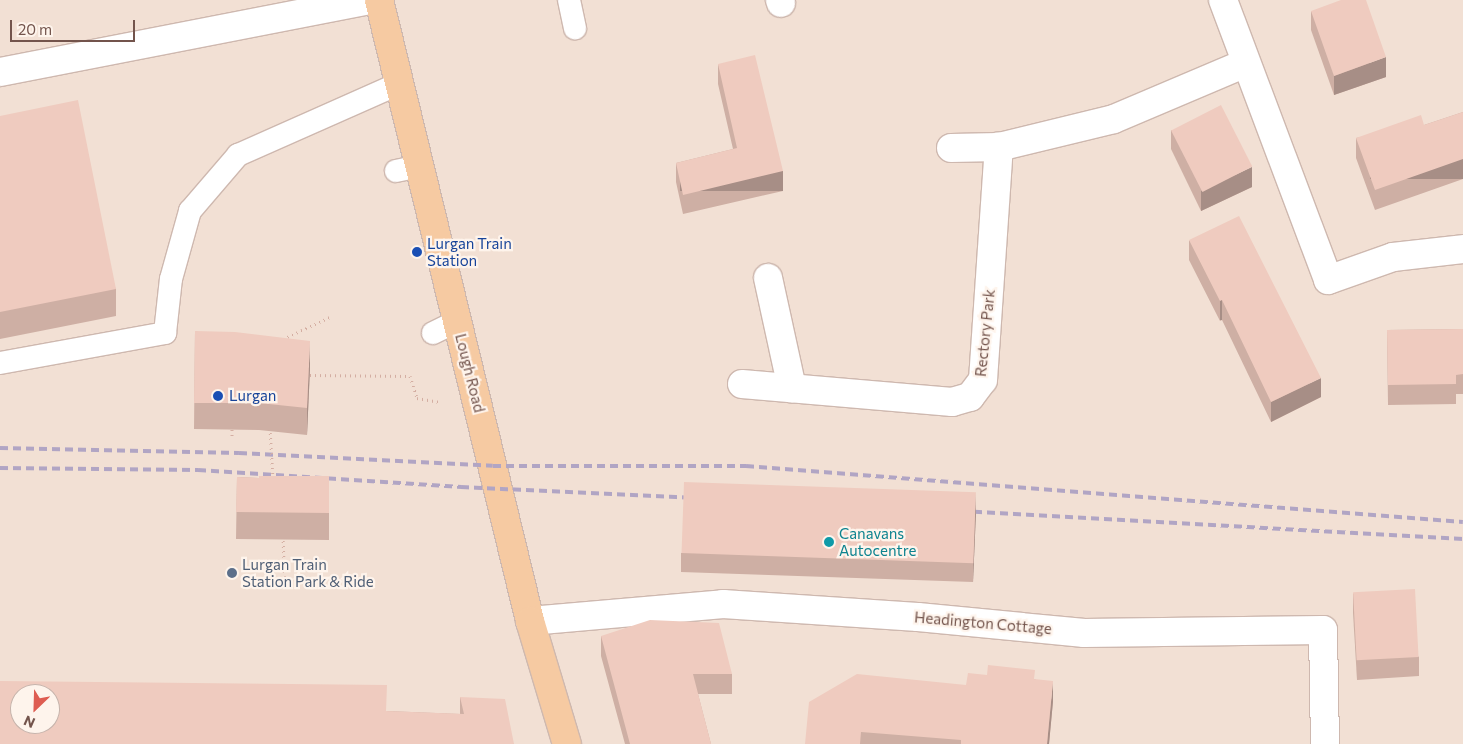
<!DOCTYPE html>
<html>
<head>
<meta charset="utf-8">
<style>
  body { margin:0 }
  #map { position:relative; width:1463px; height:744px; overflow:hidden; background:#fbf0e6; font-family:Commissioner,sans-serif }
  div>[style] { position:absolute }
  .residential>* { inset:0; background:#f2e0d4 }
  .path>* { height:3px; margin-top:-1.5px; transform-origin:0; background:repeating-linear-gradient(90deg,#d4aea2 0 1px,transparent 0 5px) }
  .roads { filter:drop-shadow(1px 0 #ceb8af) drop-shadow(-1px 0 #ceb8af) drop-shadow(0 1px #ceb8af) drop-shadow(0 -1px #ceb8af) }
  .service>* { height:22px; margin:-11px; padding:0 11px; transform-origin:11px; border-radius:11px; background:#fff }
  .minor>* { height:28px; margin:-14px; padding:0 14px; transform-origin:14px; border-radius:14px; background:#fff }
  .primary>* { height:28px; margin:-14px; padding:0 14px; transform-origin:14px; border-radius:14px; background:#f6caa2 }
  .rail>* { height:4px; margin-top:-2px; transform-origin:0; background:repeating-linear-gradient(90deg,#b1a5c4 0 8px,transparent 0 13px) }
  .path-bridge>* { height:3px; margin-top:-1.5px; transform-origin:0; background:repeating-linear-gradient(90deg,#d4aea2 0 1px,transparent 0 5px) }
  .wall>* { inset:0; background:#ceafa4 }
  .shaded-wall>* { inset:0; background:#a78e86; transform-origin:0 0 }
  .building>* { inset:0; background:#efcbbf; transform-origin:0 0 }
  .dots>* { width:14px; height:14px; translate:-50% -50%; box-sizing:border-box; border:2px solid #fef4ec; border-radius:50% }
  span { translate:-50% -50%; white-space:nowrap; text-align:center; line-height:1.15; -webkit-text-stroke:4.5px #fef4ec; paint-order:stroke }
  .transit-label { font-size:15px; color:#164399 }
  .left { translate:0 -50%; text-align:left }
  .street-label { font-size:15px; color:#73544c }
  .culture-label { font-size:15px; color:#0d838f }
  .service-label { font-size:15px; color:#4e5e75 }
  .north { position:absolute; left:10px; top:684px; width:50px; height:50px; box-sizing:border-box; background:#fef4ec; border:1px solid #c6b4ac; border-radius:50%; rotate:204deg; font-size:14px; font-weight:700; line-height:20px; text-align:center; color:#73544c }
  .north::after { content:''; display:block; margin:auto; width:18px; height:22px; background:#de5c51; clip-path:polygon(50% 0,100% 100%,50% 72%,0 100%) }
  .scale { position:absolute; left:10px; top:20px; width:125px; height:22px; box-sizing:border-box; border:2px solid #73544c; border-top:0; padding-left:6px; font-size:15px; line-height:18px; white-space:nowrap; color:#73544c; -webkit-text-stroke:4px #fef4ec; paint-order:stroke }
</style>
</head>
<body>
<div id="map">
  <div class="residential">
    <div style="clip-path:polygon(evenodd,0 0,1463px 0,1463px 744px,0 744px,0 0,20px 694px,50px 694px,50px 724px,20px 724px,20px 694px)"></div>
  </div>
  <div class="path">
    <div style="left:283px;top:339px;width:54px;rotate:-25.1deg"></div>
    <div style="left:310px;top:375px;width:100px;rotate:0.6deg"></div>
    <div style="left:410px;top:376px;width:23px;rotate:72deg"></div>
    <div style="left:417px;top:398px;width:23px;rotate:10deg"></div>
    <div style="left:232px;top:436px;width:9px;rotate:-90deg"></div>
    <div style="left:283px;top:536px;width:52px;rotate:87.8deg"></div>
  </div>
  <div class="roads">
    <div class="service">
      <div style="left:569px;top:0;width:29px;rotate:78deg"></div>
      <div style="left:396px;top:171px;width:24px;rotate:-12deg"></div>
      <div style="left:433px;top:333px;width:28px;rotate:-26deg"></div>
      <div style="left:0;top:363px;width:168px;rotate:-10.3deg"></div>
      <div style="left:165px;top:333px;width:54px;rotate:-83.7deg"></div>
      <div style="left:171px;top:279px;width:71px;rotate:-74.4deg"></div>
      <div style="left:190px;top:211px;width:74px;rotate:-49.4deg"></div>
      <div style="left:238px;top:155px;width:175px;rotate:-23.9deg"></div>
    </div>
    <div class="minor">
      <div style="left:780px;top:0;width:3px;rotate:72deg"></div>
      <div style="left:1223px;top:0;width:299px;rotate:69.4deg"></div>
      <div style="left:1328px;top:280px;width:69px;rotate:-19.5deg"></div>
      <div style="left:1393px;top:257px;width:70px;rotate:-6.5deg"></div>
      <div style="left:0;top:72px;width:376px;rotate:-11deg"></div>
      <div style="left:951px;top:148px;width:48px;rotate:-1.2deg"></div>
      <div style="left:999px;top:147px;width:118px;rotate:-13.7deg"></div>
      <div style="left:1114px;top:119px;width:143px;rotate:-23deg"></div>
      <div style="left:768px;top:278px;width:113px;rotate:77.7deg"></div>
      <div style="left:742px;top:384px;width:211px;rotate:4.9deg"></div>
      <div style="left:952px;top:402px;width:19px;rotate:-16deg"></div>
      <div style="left:970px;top:397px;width:21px;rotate:-53deg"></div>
      <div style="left:983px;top:380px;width:234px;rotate:-86.1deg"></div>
      <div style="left:530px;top:621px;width:194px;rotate:-5deg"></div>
      <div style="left:723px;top:604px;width:195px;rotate:3.8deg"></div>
      <div style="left:918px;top:617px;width:167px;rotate:5.5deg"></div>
      <div style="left:1084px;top:633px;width:239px;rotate:-0.7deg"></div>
      <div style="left:1323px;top:630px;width:114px;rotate:89deg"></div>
    </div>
    <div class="primary">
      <div style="left:379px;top:0;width:639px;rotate:76.33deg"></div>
      <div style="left:530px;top:621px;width:128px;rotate:73.3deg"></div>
    </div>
  </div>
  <div class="rail">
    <div style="left:0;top:448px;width:239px;rotate:1.2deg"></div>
    <div style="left:239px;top:453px;width:254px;rotate:2.9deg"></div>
    <div style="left:493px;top:466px;width:253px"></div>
    <div style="left:746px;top:466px;width:719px;rotate:4.47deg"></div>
    <div style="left:0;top:468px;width:198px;rotate:0.6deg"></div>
    <div style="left:198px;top:470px;width:264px;rotate:3.7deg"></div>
    <div style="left:461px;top:487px;width:236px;rotate:2.7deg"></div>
    <div style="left:961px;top:511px;width:503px;rotate:3.19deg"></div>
  </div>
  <div class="path-bridge">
    <div style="left:270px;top:428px;width:51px;rotate:86.6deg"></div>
  </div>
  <div class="wall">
    <div style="clip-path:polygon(1311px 11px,1386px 77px,1334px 95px,1311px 30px)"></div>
    <div style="clip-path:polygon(718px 64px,783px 191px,683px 214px,676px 182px,676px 163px,733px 149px,718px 84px)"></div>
    <div style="clip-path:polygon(1463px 112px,1463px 179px,1375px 210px,1356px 158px,1356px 138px,1424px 125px)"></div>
    <div style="clip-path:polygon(0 116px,116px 289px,116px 316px,0 339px)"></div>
    <div style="clip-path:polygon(1171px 130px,1252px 187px,1201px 211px,1171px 149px)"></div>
    <div style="clip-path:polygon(1189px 240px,1321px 397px,1271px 422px,1222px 320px,1220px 321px,1189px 260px)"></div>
    <div style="clip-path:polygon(1463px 329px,1463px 394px,1456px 394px,1456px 404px,1388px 405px,1387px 330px)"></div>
    <div style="clip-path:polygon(195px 331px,310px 368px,307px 435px,259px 430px,194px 429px)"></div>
    <div style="clip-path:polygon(329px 476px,329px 540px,236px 539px,237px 477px,259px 478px)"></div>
    <div style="clip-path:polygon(976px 512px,973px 582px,681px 572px,681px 553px)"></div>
    <div style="clip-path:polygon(1353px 593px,1419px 657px,1419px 676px,1357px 680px,1353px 613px)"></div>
    <div style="clip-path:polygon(601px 636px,732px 674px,732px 694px,698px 694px,711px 744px,625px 744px,601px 656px)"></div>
    <div style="clip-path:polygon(987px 675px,1035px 679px,1053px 701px,1049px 744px,805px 744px,966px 685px)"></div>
    <div style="clip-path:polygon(460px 697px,514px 744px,0 744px,387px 711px,460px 714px)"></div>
  </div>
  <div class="shaded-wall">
    <div style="clip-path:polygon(1386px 57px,1386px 77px,1334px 95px,1334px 76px)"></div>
    <div style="left:1463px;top:159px;width:20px;height:93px;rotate:90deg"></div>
    <div style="clip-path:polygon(1252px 167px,1252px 187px,1201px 211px,1201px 191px)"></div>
    <div style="left:783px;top:171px;width:20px;height:103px;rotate:90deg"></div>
    <div style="left:1222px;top:300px;width:20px;height:2px;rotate:90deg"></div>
    <div style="clip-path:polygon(310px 341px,310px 368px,307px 435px,307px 408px)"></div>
    <div style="clip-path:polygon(1321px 378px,1321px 397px,1271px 422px,1271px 402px)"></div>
    <div style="clip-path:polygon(976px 492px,976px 512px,973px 582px,973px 562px)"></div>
    <div style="clip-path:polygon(1053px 681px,1053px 701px,1049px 744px,1047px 744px)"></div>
  </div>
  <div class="building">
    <div style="clip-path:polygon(1341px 0,1366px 0,1386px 57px,1334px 76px,1311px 11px)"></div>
    <div style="clip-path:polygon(755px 55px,783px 171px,683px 195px,676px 163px,737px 148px,718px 64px)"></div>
    <div style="clip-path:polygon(78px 100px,116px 289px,0 312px,0 116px)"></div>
    <div style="left:1221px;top:105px;width:69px;height:56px;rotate:63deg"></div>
    <div style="clip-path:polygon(1463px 112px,1463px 159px,1375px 190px,1356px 138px,1421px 115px,1424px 125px)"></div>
    <div style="clip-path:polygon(1239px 216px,1321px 378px,1271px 402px,1222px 300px,1220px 301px,1189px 240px)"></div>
    <div style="clip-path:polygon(1463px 329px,1463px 374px,1456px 375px,1456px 384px,1388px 385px,1387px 330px)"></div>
    <div style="clip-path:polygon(195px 331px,235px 332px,310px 341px,307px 408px,259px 403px,194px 403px)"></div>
    <div style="clip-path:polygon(259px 476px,329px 476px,329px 513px,236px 512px,237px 477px,259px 478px)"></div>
    <div style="left:684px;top:482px;width:292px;height:71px;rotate:2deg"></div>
    <div style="left:1415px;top:589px;width:68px;height:62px;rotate:87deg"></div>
    <div style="clip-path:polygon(650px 620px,719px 623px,732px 674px,693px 674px,711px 744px,630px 744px,601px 636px)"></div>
    <div style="clip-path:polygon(988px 665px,1035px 670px,1034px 679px,1053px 681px,1047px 744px,961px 744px,961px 740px,861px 732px,860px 744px,805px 744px,809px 702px,857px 674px,966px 685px,968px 673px,987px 675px)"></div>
    <div style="clip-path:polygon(evenodd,0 681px,387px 685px,386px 711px,464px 714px,460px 697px,505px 699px,514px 744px,0 744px,0 681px,20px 694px,50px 694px,50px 724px,20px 724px,20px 694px)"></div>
  </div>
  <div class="dots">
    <div style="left:417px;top:252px;background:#1a4fb4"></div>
    <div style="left:218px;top:396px;background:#1a4fb4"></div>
    <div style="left:829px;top:542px;background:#0f9aa8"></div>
    <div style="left:232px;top:573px;background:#5c6f8a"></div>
  </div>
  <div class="transit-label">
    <span class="left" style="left:427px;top:252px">Lurgan Train<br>Station</span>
    <span class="left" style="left:229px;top:396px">Lurgan</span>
  </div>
  <div class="street-label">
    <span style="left:985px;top:333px;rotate:-84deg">Rectory Park</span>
    <span style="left:470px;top:373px;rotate:76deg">Lough Road</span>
    <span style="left:983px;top:623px;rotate:5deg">Headington Cottage</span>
  </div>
  <div class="culture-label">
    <span class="left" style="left:839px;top:542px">Canavans<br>Autocentre</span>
  </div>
  <div class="service-label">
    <span class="left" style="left:242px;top:573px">Lurgan Train<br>Station Park &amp; Ride</span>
  </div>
  <div class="north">N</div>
  <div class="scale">20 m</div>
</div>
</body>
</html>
